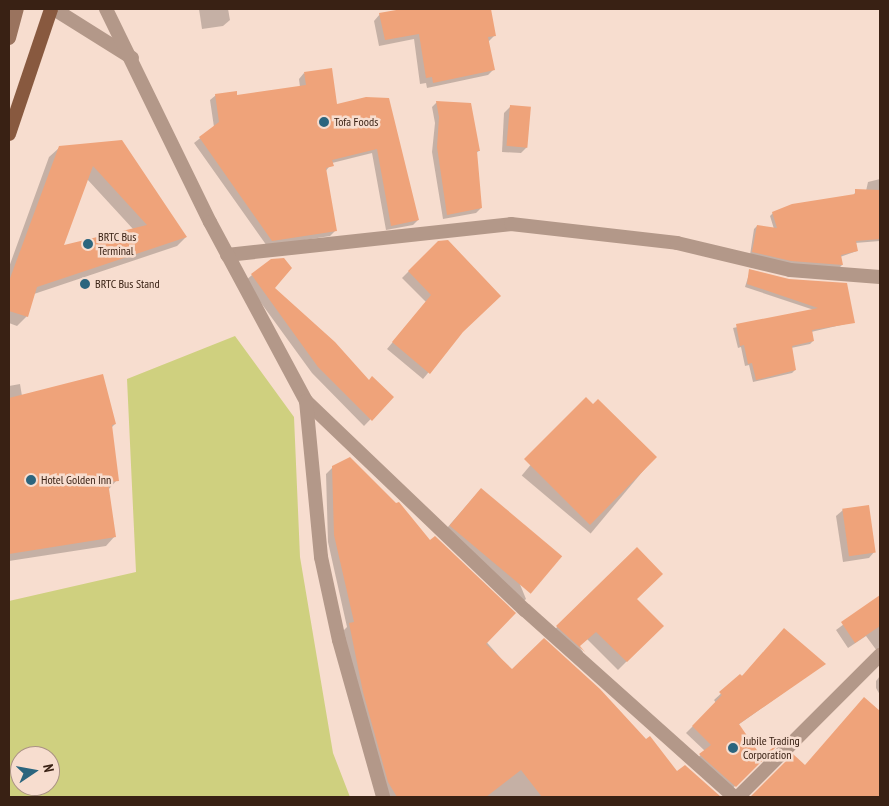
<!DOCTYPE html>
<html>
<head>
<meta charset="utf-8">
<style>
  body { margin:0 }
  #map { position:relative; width:889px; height:806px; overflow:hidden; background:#f7ddcf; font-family:"PT Sans Narrow",sans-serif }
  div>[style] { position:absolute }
  .green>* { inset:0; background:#cfd07f }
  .shadow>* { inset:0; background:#0003; transform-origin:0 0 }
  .building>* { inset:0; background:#efa37a; transform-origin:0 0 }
  .minor>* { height:14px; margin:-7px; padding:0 7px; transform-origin:7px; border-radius:7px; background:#b39889 }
  .tertiary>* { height:14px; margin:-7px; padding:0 7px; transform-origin:7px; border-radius:7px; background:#b39889 }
  .secondary>* { height:14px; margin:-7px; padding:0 7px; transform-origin:7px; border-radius:7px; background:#9a735e }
  .primary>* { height:14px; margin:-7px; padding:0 7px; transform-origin:7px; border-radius:7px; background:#88593f }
  .dots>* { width:14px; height:14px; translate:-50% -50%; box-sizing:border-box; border:2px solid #f7ddcf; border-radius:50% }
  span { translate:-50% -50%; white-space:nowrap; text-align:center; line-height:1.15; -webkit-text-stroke:5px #f7ddcf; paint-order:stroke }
  .poi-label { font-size:12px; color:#392114 }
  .left { translate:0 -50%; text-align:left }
  .frame { position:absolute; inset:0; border:10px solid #392114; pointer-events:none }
  .north { position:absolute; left:10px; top:746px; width:50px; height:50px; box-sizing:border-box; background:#f7ddcf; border:1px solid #ab9284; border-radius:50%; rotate:78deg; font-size:14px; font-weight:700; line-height:20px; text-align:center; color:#392114 }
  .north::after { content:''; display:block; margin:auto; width:18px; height:22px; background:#2b657e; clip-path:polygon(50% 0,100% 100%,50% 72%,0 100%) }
</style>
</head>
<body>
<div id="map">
  <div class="green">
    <div style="clip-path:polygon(evenodd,235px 336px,294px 417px,300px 557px,333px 753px,350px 797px,9px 797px,9px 601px,136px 572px,127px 379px,235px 336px,20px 756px,50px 756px,50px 786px,20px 786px,20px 756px)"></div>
  </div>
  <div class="shadow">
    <div style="clip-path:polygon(199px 9px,228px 9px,230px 20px,223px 26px,202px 29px)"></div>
    <div style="clip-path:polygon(409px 9px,490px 9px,494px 36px,488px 42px,494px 69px,488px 75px,427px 88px,426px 83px,420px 84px,414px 39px,379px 46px,374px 21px,380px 14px)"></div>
    <div style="clip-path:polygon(304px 73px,336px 105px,366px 98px,418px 220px,413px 225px,386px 230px,372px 153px,332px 163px,325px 172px,335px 231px,330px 236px,267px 246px,194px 143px,214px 127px,210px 100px,216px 95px,236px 96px,300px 87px,299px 79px)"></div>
    <div style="clip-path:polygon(437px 102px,479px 151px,476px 153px,481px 208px,476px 213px,443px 219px,432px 152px,435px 123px,432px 107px)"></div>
    <div style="clip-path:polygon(510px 107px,527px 147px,521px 153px,502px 152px,504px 113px)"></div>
    <div style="clip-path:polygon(evenodd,121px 141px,186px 237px,177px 246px,34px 294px,27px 316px,17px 326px,9px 323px,9px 267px,49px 157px,59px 148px,121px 141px,87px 179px,133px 229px,62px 247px,87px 179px)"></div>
    <div style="clip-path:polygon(880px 179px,880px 241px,855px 243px,857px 251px,840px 257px,842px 265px,839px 268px,788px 264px,750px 255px,754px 229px,757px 226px,774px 229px,770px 216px,773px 213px,853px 196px,856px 191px,866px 191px,868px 182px)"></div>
    <div style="clip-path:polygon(438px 242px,461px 333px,423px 379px,387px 349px,426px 302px,402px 278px)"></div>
    <div style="clip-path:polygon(750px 271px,854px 322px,811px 332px,813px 341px,810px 344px,791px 348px,795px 370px,792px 373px,753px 382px,749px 365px,745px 366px,741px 347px,738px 348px,733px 328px,814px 310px,745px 287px)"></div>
    <div style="clip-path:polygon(252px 275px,273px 288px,369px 381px,392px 397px,364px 426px,312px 373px,245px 281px)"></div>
    <div style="clip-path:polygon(20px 384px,22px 396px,115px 424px,111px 428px,117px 480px,108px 490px,115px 536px,106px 546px,9px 561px,9px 386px)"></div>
    <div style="left:586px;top:399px;width:90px;height:100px;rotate:40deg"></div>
    <div style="clip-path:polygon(333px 467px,512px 671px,677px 773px,685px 767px,720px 797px,386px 797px,343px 631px,347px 627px,328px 542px,326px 474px)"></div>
    <div style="clip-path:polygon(481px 489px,526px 599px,516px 608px,440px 536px)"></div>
    <div style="clip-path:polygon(843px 510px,875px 551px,869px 558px,843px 562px,836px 516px)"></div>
    <div style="clip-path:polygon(637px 549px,636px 599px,662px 626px,618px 670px,587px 639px,579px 646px,583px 652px,576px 659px,549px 635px)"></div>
    <div style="clip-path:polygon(880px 597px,880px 655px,866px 636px,848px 648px,836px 630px)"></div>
    <div style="clip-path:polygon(824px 664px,738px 725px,761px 758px,769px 752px,729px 792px,694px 761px,705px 751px,686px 733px,716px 703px,714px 700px,740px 676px)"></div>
    <div style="clip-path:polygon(880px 676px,880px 695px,876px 688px,876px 681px)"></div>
    <div style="clip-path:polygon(864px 699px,880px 713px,880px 797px,752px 797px,793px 756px,805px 766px)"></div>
  </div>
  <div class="building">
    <div style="clip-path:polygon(402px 9px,491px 9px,496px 36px,488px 37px,495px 70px,433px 83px,432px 77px,426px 78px,419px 34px,385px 40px,379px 13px)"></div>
    <div style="clip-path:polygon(332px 68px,337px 104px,366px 97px,389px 98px,419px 220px,391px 226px,377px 149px,332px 160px,334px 166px,326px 168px,337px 231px,272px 241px,199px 137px,219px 122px,215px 94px,237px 91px,237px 95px,306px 85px,304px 72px)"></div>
    <div style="clip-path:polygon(436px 101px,471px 103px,480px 151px,477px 151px,482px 208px,447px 215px,437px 147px,439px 117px)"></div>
    <div style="left:510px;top:105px;width:21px;height:41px;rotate:5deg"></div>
    <div style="clip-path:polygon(evenodd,122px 140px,187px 237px,37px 287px,28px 317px,9px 311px,9px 281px,59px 146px,122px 140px,93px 166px,147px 225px,64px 245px,93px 166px)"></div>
    <div style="clip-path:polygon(855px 189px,880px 190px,880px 239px,856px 241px,858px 251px,841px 255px,843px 265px,791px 261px,752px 252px,757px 225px,777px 228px,772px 212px,792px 204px,855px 194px)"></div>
    <div style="clip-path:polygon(448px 240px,501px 296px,463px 332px,430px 374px,392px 342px,431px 295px,408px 271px,438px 241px)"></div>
    <div style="clip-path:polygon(284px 258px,292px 268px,275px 288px,335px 342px,369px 380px,372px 376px,394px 397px,372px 421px,318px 367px,251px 274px,271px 259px)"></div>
    <div style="clip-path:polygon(749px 269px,789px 279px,847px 283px,855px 323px,812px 330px,814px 341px,792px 346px,796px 370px,756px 380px,752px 363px,748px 364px,744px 345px,740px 346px,736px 324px,818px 308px,747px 284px)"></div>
    <div style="clip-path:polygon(103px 374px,116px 424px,112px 425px,119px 481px,108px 482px,116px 537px,9px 554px,9px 398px)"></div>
    <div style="clip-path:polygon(586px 397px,593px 404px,598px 399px,657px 457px,590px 525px,524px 459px)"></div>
    <div style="clip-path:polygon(350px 457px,396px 503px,399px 502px,430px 540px,435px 536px,516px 613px,486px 644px,512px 669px,544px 638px,600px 689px,646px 739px,650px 736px,677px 771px,685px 765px,721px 797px,542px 797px,521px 770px,486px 797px,397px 797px,388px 782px,363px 692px,349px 623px,354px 622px,334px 535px,332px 466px)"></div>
    <div style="left:481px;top:488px;width:106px;height:49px;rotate:40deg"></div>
    <div style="left:869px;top:505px;width:48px;height:27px;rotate:82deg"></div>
    <div style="clip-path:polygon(637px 547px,663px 574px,637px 599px,664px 626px,627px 662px,596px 632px,580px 646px,585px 652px,556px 626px)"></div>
    <div style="clip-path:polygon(880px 595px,880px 626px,855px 643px,841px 622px)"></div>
    <div style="clip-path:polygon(784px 628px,826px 664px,739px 724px,761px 756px,780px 743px,736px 787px,699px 754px,711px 745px,692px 726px,722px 695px,719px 692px,740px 674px,742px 676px)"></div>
    <div style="clip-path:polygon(864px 697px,880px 711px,880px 797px,750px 797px,793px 754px,805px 765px)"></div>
  </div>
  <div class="minor">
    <div style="left:54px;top:9px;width:92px;rotate:32.1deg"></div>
    <div style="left:227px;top:255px;width:286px;rotate:-6.2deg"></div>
    <div style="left:511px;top:224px;width:167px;rotate:6.5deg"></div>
    <div style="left:677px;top:243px;width:116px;rotate:13.4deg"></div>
    <div style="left:790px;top:270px;width:90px;rotate:4.4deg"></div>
    <div style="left:738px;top:797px;width:201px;rotate:-45deg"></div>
  </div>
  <div class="tertiary">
    <div style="left:106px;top:9px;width:237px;rotate:64deg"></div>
    <div style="left:210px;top:222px;width:203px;rotate:61.8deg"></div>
    <div style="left:306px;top:401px;width:303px;rotate:43.7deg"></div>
    <div style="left:525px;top:610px;width:280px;rotate:41.8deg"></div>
    <div style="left:306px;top:401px;width:157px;rotate:84.5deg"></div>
    <div style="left:321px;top:557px;width:85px;rotate:77.8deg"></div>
    <div style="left:339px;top:640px;width:163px;rotate:74.3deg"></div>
  </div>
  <div class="secondary">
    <div style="left:9px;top:38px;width:30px;rotate:-75deg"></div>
  </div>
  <div class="primary">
    <div style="left:9px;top:134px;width:132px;rotate:-71.4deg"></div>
  </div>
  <div class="dots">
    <div style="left:324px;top:122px;background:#2b657e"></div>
    <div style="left:88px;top:244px;background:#2b657e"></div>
    <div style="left:85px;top:284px;background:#2b657e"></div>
    <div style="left:31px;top:480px;background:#2b657e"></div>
    <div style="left:733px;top:748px;background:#2b657e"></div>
  </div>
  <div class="poi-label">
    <span class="left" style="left:334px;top:122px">Tofa Foods</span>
    <span class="left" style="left:98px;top:244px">BRTC Bus<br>Terminal</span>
    <span class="left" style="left:95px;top:284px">BRTC Bus Stand</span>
    <span class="left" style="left:41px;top:480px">Hotel Golden Inn</span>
    <span class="left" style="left:743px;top:748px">Jubile Trading<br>Corporation</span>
  </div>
  <div class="frame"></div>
  <div class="north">N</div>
</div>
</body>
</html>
